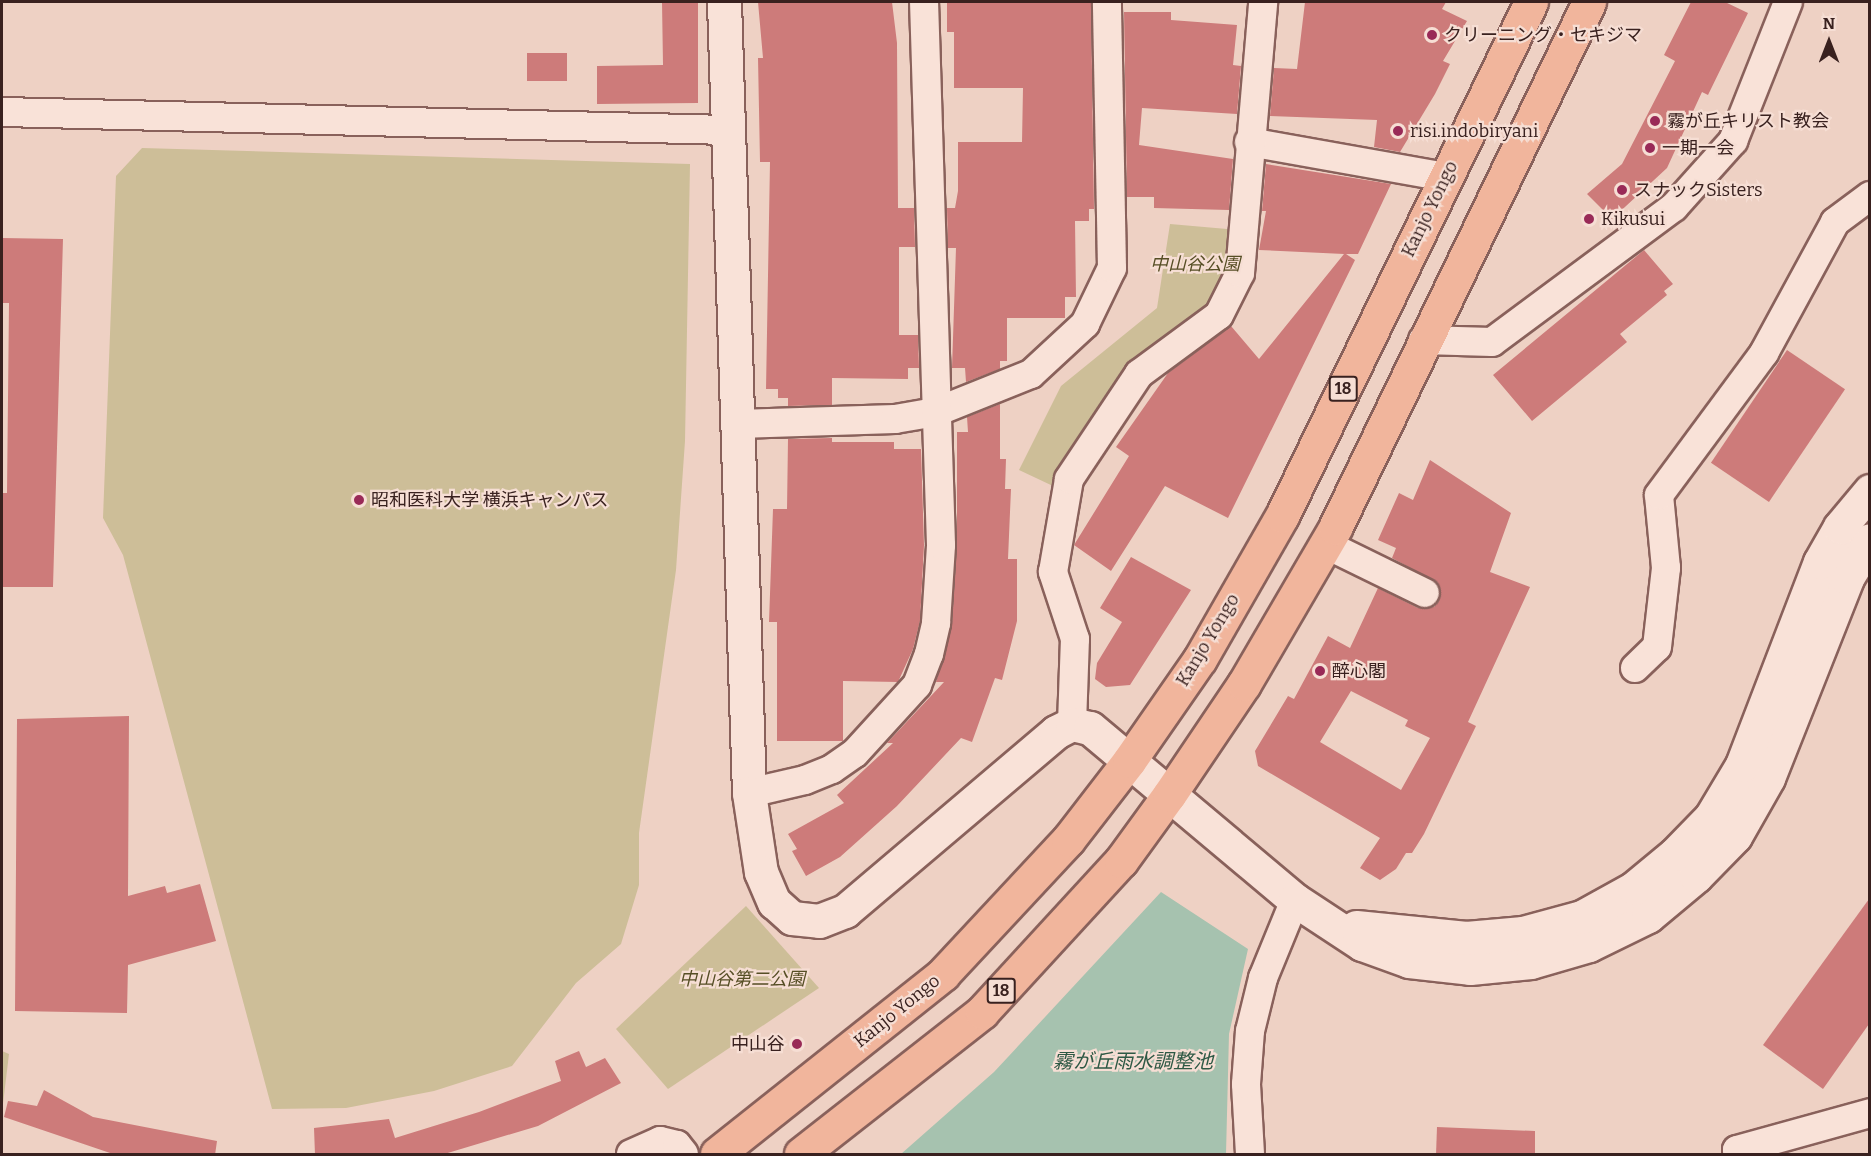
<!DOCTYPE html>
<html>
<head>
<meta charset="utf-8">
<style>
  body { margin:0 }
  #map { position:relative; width:1871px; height:1156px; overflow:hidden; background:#eed1c4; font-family:Bitter,"Noto Sans JP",serif }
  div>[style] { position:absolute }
  .green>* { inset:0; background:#cdbe98 }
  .water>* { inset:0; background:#a6c2af }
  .building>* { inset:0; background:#cd7b7a; transform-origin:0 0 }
  .roads { filter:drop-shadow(2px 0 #89615b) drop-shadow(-2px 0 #89615b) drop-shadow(0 2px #89615b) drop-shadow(0 -2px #89615b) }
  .street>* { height:28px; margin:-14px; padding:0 14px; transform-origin:14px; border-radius:14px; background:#f9e2d8 }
  .secondary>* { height:33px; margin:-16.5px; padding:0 16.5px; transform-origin:16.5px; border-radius:16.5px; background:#f9e2d8 }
  .primary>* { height:33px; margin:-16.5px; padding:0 16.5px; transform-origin:16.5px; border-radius:16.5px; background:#f1b59c }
  .dots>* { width:16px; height:16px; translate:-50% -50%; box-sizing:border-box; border:3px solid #f6ded4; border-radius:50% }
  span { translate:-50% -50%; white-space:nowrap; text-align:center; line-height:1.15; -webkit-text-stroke:4.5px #f6ded4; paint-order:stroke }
  .shield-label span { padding:2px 4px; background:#f6ded4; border:2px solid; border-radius:4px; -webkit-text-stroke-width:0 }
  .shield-label { font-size:16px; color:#39211f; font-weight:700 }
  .poi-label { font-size:18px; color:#39211f }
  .left { translate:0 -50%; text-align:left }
  .right { translate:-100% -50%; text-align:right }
  .street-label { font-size:18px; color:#39211f }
  .park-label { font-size:18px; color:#564e25; font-style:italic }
  .water-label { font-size:20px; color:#2e5945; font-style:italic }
  .frame { position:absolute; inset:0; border:3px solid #39211f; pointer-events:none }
  .north { position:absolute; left:1799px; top:12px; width:60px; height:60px; -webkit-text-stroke:4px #f6ded4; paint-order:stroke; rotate:0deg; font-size:16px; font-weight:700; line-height:24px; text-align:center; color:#39211f }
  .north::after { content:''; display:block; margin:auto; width:21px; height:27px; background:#39211f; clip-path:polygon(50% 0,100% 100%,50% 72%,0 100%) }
</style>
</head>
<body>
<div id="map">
  <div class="green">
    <div style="clip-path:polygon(142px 148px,690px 164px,685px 441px,676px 570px,639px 833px,639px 885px,621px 944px,576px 983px,512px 1066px,434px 1091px,346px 1108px,272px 1109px,123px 555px,103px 518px,116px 176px)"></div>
    <div style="clip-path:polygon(1170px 224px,1227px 229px,1227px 268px,1214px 309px,1053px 486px,1019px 470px,1061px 386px,1157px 308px)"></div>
    <div style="clip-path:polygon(746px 906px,819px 988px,668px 1089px,616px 1029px)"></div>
    <div style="clip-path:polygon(2px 1051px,9px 1054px,2px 1112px)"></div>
  </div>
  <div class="water">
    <div style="clip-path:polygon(1161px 892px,1248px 949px,1229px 1034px,1226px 1154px,901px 1154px,994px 1072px)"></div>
  </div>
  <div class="building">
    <div style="clip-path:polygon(662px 2px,698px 2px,698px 103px,597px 104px,597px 66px,663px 65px)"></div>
    <div style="clip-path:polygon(758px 2px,892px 2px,897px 43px,898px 208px,914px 208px,915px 247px,899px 247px,899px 335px,918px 335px,919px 368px,908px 368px,908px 379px,832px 378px,832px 405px,788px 406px,788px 398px,778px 398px,778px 389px,766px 389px,770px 162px,760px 162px,758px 58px,763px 58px)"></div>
    <div style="clip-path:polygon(947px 2px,1091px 2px,1094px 209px,1089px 209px,1089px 221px,1075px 221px,1076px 297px,1065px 297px,1065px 318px,1007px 318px,1007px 361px,1000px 361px,1000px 369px,966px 382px,965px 368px,952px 368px,956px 248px,948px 248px,947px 208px,955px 208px,958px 191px,958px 142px,1022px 142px,1023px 88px,954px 88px,954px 32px,947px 32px)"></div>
    <div style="clip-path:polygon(1305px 2px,1446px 2px,1442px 9px,1467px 21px,1443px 61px,1450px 64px,1435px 94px,1400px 152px,1374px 147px,1377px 120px,1270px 116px,1274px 68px,1297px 69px)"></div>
    <div style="clip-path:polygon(1691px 2px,1725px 2px,1748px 13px,1708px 95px,1702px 92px,1667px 168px,1612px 219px,1587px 194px,1622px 164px,1675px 61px,1664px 55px)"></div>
    <div style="clip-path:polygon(1124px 12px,1171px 12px,1171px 20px,1237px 25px,1233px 65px,1241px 66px,1237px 114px,1142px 108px,1139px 145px,1233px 159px,1229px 210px,1154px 208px,1154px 197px,1127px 197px)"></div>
    <div style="left:527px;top:53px;width:40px;height:28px"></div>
    <div style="clip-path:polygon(1266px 164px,1391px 184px,1358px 254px,1346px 254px,1355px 260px,1228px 518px,1165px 486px,1111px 571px,1074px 545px,1129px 456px,1116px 447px,1168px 373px,1231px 326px,1259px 359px,1344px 254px,1259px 250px,1266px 211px,1262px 211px)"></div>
    <div style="clip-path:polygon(2px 238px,63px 239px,53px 587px,2px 587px,2px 493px,7px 493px,9px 303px,2px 303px)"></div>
    <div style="clip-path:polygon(1644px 250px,1673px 284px,1664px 291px,1667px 295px,1620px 334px,1627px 342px,1532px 421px,1493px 375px)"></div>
    <div style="left:1787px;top:350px;width:70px;height:136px;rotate:34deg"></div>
    <div style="clip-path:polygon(1000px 404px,1000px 459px,1006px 459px,1005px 489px,1011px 489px,1008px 559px,1017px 559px,1017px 621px,1002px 680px,995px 678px,972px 742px,961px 738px,897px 806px,840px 857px,806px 876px,792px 851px,797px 849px,788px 834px,844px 803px,837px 795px,893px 743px,887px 743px,944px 682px,936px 682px,952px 624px,957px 546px,957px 432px,968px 432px,967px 417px)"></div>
    <div style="clip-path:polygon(832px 438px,832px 442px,894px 442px,894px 449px,921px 449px,924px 545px,920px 621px,913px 649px,898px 682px,843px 681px,843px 741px,777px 741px,777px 622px,769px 622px,773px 509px,787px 509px,788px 439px)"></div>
    <div style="clip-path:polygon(evenodd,1430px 460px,1511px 513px,1490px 572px,1530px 587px,1468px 722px,1476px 726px,1424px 834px,1412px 853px,1406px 853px,1396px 869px,1380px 880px,1360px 868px,1380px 838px,1258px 766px,1255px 751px,1288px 696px,1294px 699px,1328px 636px,1350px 648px,1378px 588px,1418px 608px,1434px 607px,1439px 601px,1438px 583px,1392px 558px,1396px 548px,1378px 540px,1399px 493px,1413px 500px,1430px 460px,1351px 691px,1408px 720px,1405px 726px,1430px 738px,1401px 790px,1320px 742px,1351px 691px)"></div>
    <div style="clip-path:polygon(1131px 557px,1191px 590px,1130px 685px,1106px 687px,1095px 679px,1097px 663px,1122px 622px,1100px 608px)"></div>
    <div style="clip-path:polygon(129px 716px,128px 896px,165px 886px,167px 893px,200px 884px,216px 941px,128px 965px,127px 1013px,15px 1011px,17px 719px)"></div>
    <div style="clip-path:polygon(1869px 899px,1869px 1024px,1823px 1089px,1763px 1045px)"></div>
    <div style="clip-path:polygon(579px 1051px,586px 1067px,605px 1058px,621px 1083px,538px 1126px,441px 1155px,315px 1155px,314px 1128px,389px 1119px,395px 1138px,479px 1112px,561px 1081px,555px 1061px)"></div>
    <div style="clip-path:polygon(44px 1090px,93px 1117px,217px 1141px,215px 1155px,116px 1155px,4px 1117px,8px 1101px,37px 1106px)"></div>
    <div style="clip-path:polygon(1437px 1127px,1535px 1131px,1535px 1155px,1436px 1155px)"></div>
  </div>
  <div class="roads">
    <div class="street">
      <div style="left:2px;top:112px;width:727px;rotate:1.42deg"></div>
      <div style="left:1249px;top:142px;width:200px;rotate:10.1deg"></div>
      <div style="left:1423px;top:340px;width:69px;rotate:1.7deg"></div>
      <div style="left:1492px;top:342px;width:227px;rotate:-36.6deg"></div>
      <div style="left:1674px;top:207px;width:89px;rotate:-48.2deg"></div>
      <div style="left:1733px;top:141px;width:149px;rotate:-68.4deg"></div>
      <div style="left:738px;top:424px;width:157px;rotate:-1.8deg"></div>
      <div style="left:895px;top:419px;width:42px;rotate:-9.7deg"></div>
      <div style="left:936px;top:412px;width:102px;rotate:-21.8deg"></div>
      <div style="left:1031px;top:374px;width:74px;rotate:-42.8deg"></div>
      <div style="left:1085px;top:324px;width:62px;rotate:-64.3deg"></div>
      <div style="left:1112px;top:268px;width:266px;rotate:-91.1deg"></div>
      <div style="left:1325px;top:544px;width:111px;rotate:26.1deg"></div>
      <div style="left:1635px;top:668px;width:30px;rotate:-44deg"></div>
      <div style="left:1657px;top:647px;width:80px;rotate:-83.5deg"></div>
      <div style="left:1666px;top:568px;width:73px;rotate:-95.5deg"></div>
      <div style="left:1659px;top:495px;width:177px;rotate:-53.5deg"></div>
      <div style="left:1764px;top:353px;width:149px;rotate:-61.5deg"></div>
      <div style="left:1835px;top:222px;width:44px;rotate:-36.6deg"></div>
      <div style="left:1072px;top:724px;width:85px;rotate:-88deg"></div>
      <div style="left:1075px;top:639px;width:71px;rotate:-108.2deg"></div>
      <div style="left:1053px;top:572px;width:94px;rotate:-80.2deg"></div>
      <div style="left:1069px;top:479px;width:126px;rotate:-56.3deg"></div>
      <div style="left:1139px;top:374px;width:99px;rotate:-36.4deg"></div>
      <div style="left:1219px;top:315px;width:47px;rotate:-63.4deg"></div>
      <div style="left:1240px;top:273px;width:272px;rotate:-85.1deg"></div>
      <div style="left:749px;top:793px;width:57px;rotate:-13.1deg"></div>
      <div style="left:805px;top:780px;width:29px;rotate:-22deg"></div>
      <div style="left:832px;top:769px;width:28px;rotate:-35deg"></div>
      <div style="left:855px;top:753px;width:92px;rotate:-47.6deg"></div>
      <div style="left:917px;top:685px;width:33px;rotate:-69deg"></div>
      <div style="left:929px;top:654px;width:32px;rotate:-77deg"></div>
      <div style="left:936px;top:623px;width:78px;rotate:-86.3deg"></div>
      <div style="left:941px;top:545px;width:543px;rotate:-91.79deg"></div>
      <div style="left:631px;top:1154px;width:32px;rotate:-24deg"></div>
      <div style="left:660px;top:1141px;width:17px;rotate:13deg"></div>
      <div style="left:677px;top:1145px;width:11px;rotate:52deg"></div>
      <div style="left:1250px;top:1154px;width:70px;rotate:-93.3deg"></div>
      <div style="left:1246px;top:1084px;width:53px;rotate:-85.7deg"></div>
      <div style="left:1250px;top:1031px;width:55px;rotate:-76.2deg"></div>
      <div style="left:1263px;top:978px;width:84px;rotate:-67.7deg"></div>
      <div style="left:1738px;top:1154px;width:4px;rotate:-104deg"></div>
      <div style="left:1737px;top:1150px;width:138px;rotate:-15.5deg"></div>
    </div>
    <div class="secondary">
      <div style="left:724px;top:2px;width:791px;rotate:88.19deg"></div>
      <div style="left:749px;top:793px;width:80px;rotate:81.4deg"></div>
      <div style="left:761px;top:872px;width:33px;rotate:67deg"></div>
      <div style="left:774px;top:902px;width:24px;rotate:42deg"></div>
      <div style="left:792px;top:918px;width:27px;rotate:6deg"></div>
      <div style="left:819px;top:921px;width:28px;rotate:-21deg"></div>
      <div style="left:845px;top:911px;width:277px;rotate:-40.3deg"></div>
      <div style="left:1056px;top:732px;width:18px;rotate:-27deg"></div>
      <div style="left:1072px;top:724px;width:18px;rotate:13deg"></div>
      <div style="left:1090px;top:728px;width:268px;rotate:40deg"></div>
      <div style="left:1295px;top:900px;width:80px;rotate:33.3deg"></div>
      <div style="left:1362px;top:944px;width:50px;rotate:19.9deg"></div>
      <div style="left:1409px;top:961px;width:61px;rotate:6.5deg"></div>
      <div style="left:1470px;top:968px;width:61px;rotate:-5.6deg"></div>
      <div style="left:1531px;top:962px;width:60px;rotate:-16.3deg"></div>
      <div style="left:1589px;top:945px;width:66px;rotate:-26.2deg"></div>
      <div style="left:1648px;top:916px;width:62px;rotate:-39.8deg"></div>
      <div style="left:1696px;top:876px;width:56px;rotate:-45.7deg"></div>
      <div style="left:1735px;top:836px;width:67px;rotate:-60.4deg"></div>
      <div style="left:1768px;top:778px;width:215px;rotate:-68.4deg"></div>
      <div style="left:1847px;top:578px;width:44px;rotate:-58.8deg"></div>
      <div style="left:1356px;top:927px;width:111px;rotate:5.7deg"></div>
      <div style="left:1466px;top:938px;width:57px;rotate:-5deg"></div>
      <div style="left:1523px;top:933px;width:61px;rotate:-15.2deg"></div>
      <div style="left:1582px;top:917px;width:60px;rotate:-29.1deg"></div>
      <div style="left:1634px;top:888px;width:53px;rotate:-39.7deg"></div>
      <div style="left:1675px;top:854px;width:52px;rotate:-45.8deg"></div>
      <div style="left:1711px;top:817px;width:61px;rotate:-59.2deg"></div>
      <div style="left:1742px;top:765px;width:217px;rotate:-69deg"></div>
      <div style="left:1820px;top:562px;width:40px;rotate:-60.3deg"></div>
      <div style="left:1840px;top:527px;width:47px;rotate:-50.2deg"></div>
    </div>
    <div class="primary">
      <div style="left:717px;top:1154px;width:289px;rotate:-38.5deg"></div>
      <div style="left:943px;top:974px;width:183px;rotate:-47deg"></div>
      <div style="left:1068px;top:840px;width:100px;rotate:-52.3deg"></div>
      <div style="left:1129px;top:761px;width:124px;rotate:-55.2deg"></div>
      <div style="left:1200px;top:659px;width:165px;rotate:-60.2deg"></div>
      <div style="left:1282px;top:516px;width:571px;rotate:-64.15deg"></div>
      <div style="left:801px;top:1154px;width:230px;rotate:-38.1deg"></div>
      <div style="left:982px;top:1012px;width:205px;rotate:-47.4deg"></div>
      <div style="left:1121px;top:861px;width:82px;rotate:-54deg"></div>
      <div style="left:1169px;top:795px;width:134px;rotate:-56deg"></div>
      <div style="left:1244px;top:684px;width:181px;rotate:-59.7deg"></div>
      <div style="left:1335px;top:528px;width:584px;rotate:-64.22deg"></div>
    </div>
  </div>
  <div class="dots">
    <div style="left:1432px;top:35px;background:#992a57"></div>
    <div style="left:1655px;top:121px;background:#992a57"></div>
    <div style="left:1398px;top:131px;background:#992a57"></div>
    <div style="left:1650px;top:148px;background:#992a57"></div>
    <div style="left:1622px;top:190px;background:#992a57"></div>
    <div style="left:1589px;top:219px;background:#992a57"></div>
    <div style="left:359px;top:500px;background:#992a57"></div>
    <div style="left:1320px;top:671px;background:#992a57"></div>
    <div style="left:797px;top:1044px;background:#992a57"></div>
  </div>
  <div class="shield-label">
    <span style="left:1343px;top:389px">18</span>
    <span style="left:1001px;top:991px">18</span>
  </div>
  <div class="poi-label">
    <span class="left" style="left:1444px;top:35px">クリーニング・セキジマ</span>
    <span class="left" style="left:1667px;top:121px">霧が丘キリスト教会</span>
    <span class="left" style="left:1410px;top:131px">risi.indobiryani</span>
    <span class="left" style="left:1662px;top:148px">一期一会</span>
    <span class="left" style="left:1634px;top:190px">スナックSisters</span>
    <span class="left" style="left:1601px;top:219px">Kikusui</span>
    <span class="left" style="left:371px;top:500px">昭和医科大学 横浜キャンパス</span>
    <span class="left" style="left:1332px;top:671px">醉心閣</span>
    <span class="right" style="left:785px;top:1044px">中山谷</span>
  </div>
  <div class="street-label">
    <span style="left:1430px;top:209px;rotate:-64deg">Kanjo Yongo</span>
    <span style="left:1208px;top:640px;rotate:-59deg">Kanjo Yongo</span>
    <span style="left:897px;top:1011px;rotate:-39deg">Kanjo Yongo</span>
  </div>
  <div class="park-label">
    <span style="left:1195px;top:264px">中山谷公園</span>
    <span style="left:742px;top:979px">中山谷第二公園</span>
  </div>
  <div class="water-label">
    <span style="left:1133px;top:1061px">霧が丘雨水調整池</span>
  </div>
  <div class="frame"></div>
  <div class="north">N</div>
</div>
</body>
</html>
